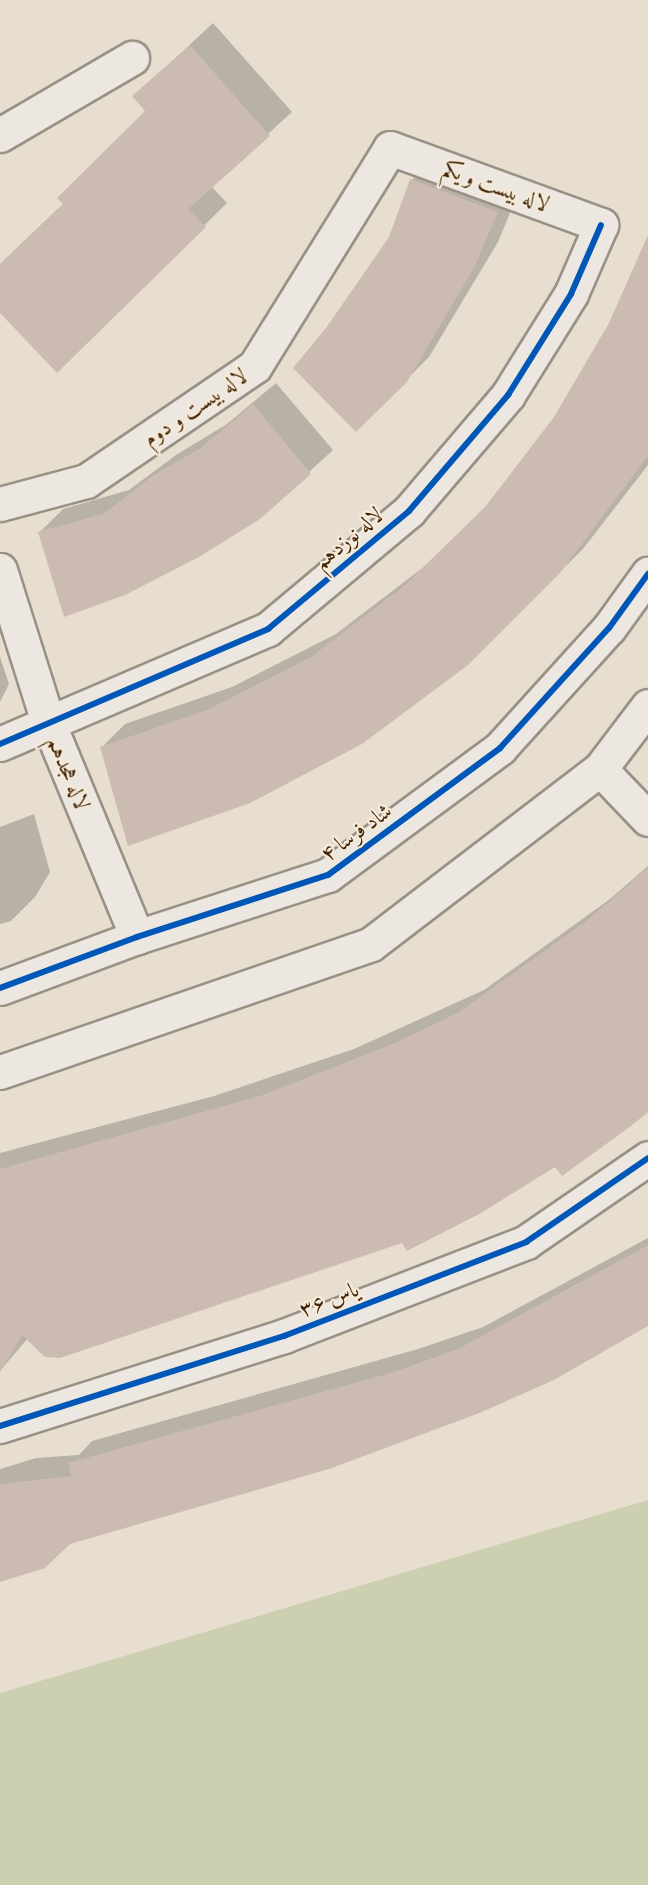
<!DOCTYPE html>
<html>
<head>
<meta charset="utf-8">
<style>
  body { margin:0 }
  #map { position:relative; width:648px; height:1885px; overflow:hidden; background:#e7ded0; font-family:"Gentium Book Plus",Amiri,serif }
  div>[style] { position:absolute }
  .green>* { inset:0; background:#cdcfb1 }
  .shadow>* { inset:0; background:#0003 }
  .building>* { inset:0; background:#ccbbb0 }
  .roads { filter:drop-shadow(2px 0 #999185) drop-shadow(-2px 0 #999185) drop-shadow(0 2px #999185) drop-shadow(0 -2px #999185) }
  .minor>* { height:33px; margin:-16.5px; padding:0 16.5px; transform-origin:16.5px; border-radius:16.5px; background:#ece7e0 }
  .cycleway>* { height:6px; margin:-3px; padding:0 3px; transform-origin:3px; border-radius:3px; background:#0057b8 }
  span { translate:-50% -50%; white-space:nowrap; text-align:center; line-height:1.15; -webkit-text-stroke:4.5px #f6eada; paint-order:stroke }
  .street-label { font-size:22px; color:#402606 }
</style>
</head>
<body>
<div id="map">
  <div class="green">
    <div style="clip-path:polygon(648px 1500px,648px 1885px,0 1885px,0 1693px)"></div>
  </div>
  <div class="shadow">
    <div style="clip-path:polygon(213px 23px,292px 112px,211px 186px,227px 203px,57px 371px,0 311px,0 264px,64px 203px,147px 111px,134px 97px)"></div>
    <div style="clip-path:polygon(434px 157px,520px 189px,498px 242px,429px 357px,356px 430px,327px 329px,390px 237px,412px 180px)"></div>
    <div style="clip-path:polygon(648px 257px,648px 465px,583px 549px,467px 664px,102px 747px,125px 724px,232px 687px,336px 634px,429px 563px,488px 505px,555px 418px)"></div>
    <div style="clip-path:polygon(276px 383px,333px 450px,259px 518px,40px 532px,63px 509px,129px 490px,176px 455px,227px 424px)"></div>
    <div style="clip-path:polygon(0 657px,9px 684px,0 702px)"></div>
    <div style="clip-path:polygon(34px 814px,50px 872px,35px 897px,11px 921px,0 924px,0 827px)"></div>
    <div style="clip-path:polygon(648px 866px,648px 1109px,402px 1242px,60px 1356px,28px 1338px,0 1371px,0 1153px,214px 1096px,354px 1049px,484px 990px,610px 899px)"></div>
    <div style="clip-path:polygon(648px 1238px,648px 1323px,69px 1543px,0 1580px,0 1469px,36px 1458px,79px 1455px,92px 1441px,418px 1349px,483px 1327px)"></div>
  </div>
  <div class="building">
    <div style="clip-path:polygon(190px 45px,270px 136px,188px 209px,206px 227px,57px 373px,0 313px,0 264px,63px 204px,57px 198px,145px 111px,132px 96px)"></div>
    <div style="clip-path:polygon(410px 179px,498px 212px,475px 266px,407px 382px,356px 432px,293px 368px,326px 328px,389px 237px)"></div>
    <div style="clip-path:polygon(648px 235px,648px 456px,560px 573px,468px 665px,362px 744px,250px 803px,128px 846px,100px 747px,207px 710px,311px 657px,404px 586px,485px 507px,554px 417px,609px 323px)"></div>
    <div style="clip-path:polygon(253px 404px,311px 474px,260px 519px,199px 557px,125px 595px,64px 617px,38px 532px,105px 513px,151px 477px,202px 447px)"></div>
    <div style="clip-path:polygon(648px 868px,648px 1112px,631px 1126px,562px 1176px,555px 1167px,481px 1213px,407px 1251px,402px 1243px,60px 1358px,45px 1357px,22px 1335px,0 1372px,0 1169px,260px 1096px,395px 1043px,459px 1012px,585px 922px)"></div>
    <div style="clip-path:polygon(648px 1245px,648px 1326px,554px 1380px,477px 1414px,329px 1469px,70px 1544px,45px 1568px,0 1582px,0 1484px,71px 1476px,68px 1463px,394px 1372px,458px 1349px)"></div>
  </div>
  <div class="roads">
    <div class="minor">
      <div style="left:0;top:135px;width:153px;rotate:-30.3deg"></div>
      <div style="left:0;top:504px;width:89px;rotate:-15deg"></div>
      <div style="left:86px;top:481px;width:204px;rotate:-34.2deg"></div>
      <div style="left:255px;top:366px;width:256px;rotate:-58.2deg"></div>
      <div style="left:390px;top:148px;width:225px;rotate:20deg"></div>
      <div style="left:601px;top:225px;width:75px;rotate:113.5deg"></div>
      <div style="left:571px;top:294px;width:119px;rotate:122deg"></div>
      <div style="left:508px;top:395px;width:153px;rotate:130.5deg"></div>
      <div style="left:409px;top:511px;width:184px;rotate:140.1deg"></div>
      <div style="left:268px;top:629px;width:292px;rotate:156.8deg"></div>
      <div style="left:0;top:570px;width:159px;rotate:72.5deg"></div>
      <div style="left:48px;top:722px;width:233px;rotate:67.5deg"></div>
      <div style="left:600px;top:769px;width:69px;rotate:46.2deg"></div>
      <div style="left:0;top:988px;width:146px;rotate:-20.4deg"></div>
      <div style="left:137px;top:937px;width:201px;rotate:-18deg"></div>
      <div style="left:328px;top:875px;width:214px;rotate:-36.4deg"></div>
      <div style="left:500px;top:748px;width:162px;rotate:-47.8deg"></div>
      <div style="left:609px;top:628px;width:67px;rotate:-54.2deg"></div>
      <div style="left:0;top:1072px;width:392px;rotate:-19deg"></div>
      <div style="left:371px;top:944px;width:288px;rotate:-37.4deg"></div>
      <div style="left:600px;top:769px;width:79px;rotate:-52.7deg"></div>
      <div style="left:0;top:1426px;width:298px;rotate:-17.6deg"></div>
      <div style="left:284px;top:1336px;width:260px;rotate:-21.2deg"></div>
      <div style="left:526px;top:1242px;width:148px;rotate:-34.5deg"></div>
    </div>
  </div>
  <div class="cycleway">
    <div style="left:0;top:744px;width:292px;rotate:-23.2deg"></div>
    <div style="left:268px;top:629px;width:184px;rotate:-39.9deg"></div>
    <div style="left:409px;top:511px;width:153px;rotate:-49.5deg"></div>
    <div style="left:508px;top:395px;width:119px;rotate:-58deg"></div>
    <div style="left:571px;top:294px;width:75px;rotate:-66.5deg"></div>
    <div style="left:0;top:988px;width:146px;rotate:-20.4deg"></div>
    <div style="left:137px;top:937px;width:201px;rotate:-18deg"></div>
    <div style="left:328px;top:875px;width:214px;rotate:-36.4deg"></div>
    <div style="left:500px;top:748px;width:162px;rotate:-47.8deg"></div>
    <div style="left:609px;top:628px;width:67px;rotate:-54.2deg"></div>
    <div style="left:0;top:1426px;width:298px;rotate:-17.6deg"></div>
    <div style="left:284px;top:1336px;width:260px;rotate:-21.2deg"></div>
    <div style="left:526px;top:1242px;width:148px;rotate:-34.5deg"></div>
  </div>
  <div class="street-label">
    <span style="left:496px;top:186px;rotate:20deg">لاله بیست و یکم</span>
    <span style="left:195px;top:407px;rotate:-34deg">لاله بیست و دوم</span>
    <span style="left:348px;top:538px;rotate:-40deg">لاله نوزدهم</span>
    <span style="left:69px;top:773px;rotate:68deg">لاله هجدهم</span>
    <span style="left:356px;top:832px;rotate:-36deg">شاد فرسا ۴</span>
    <span style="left:329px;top:1299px;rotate:-21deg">یاس ۳۶</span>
  </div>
</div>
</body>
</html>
